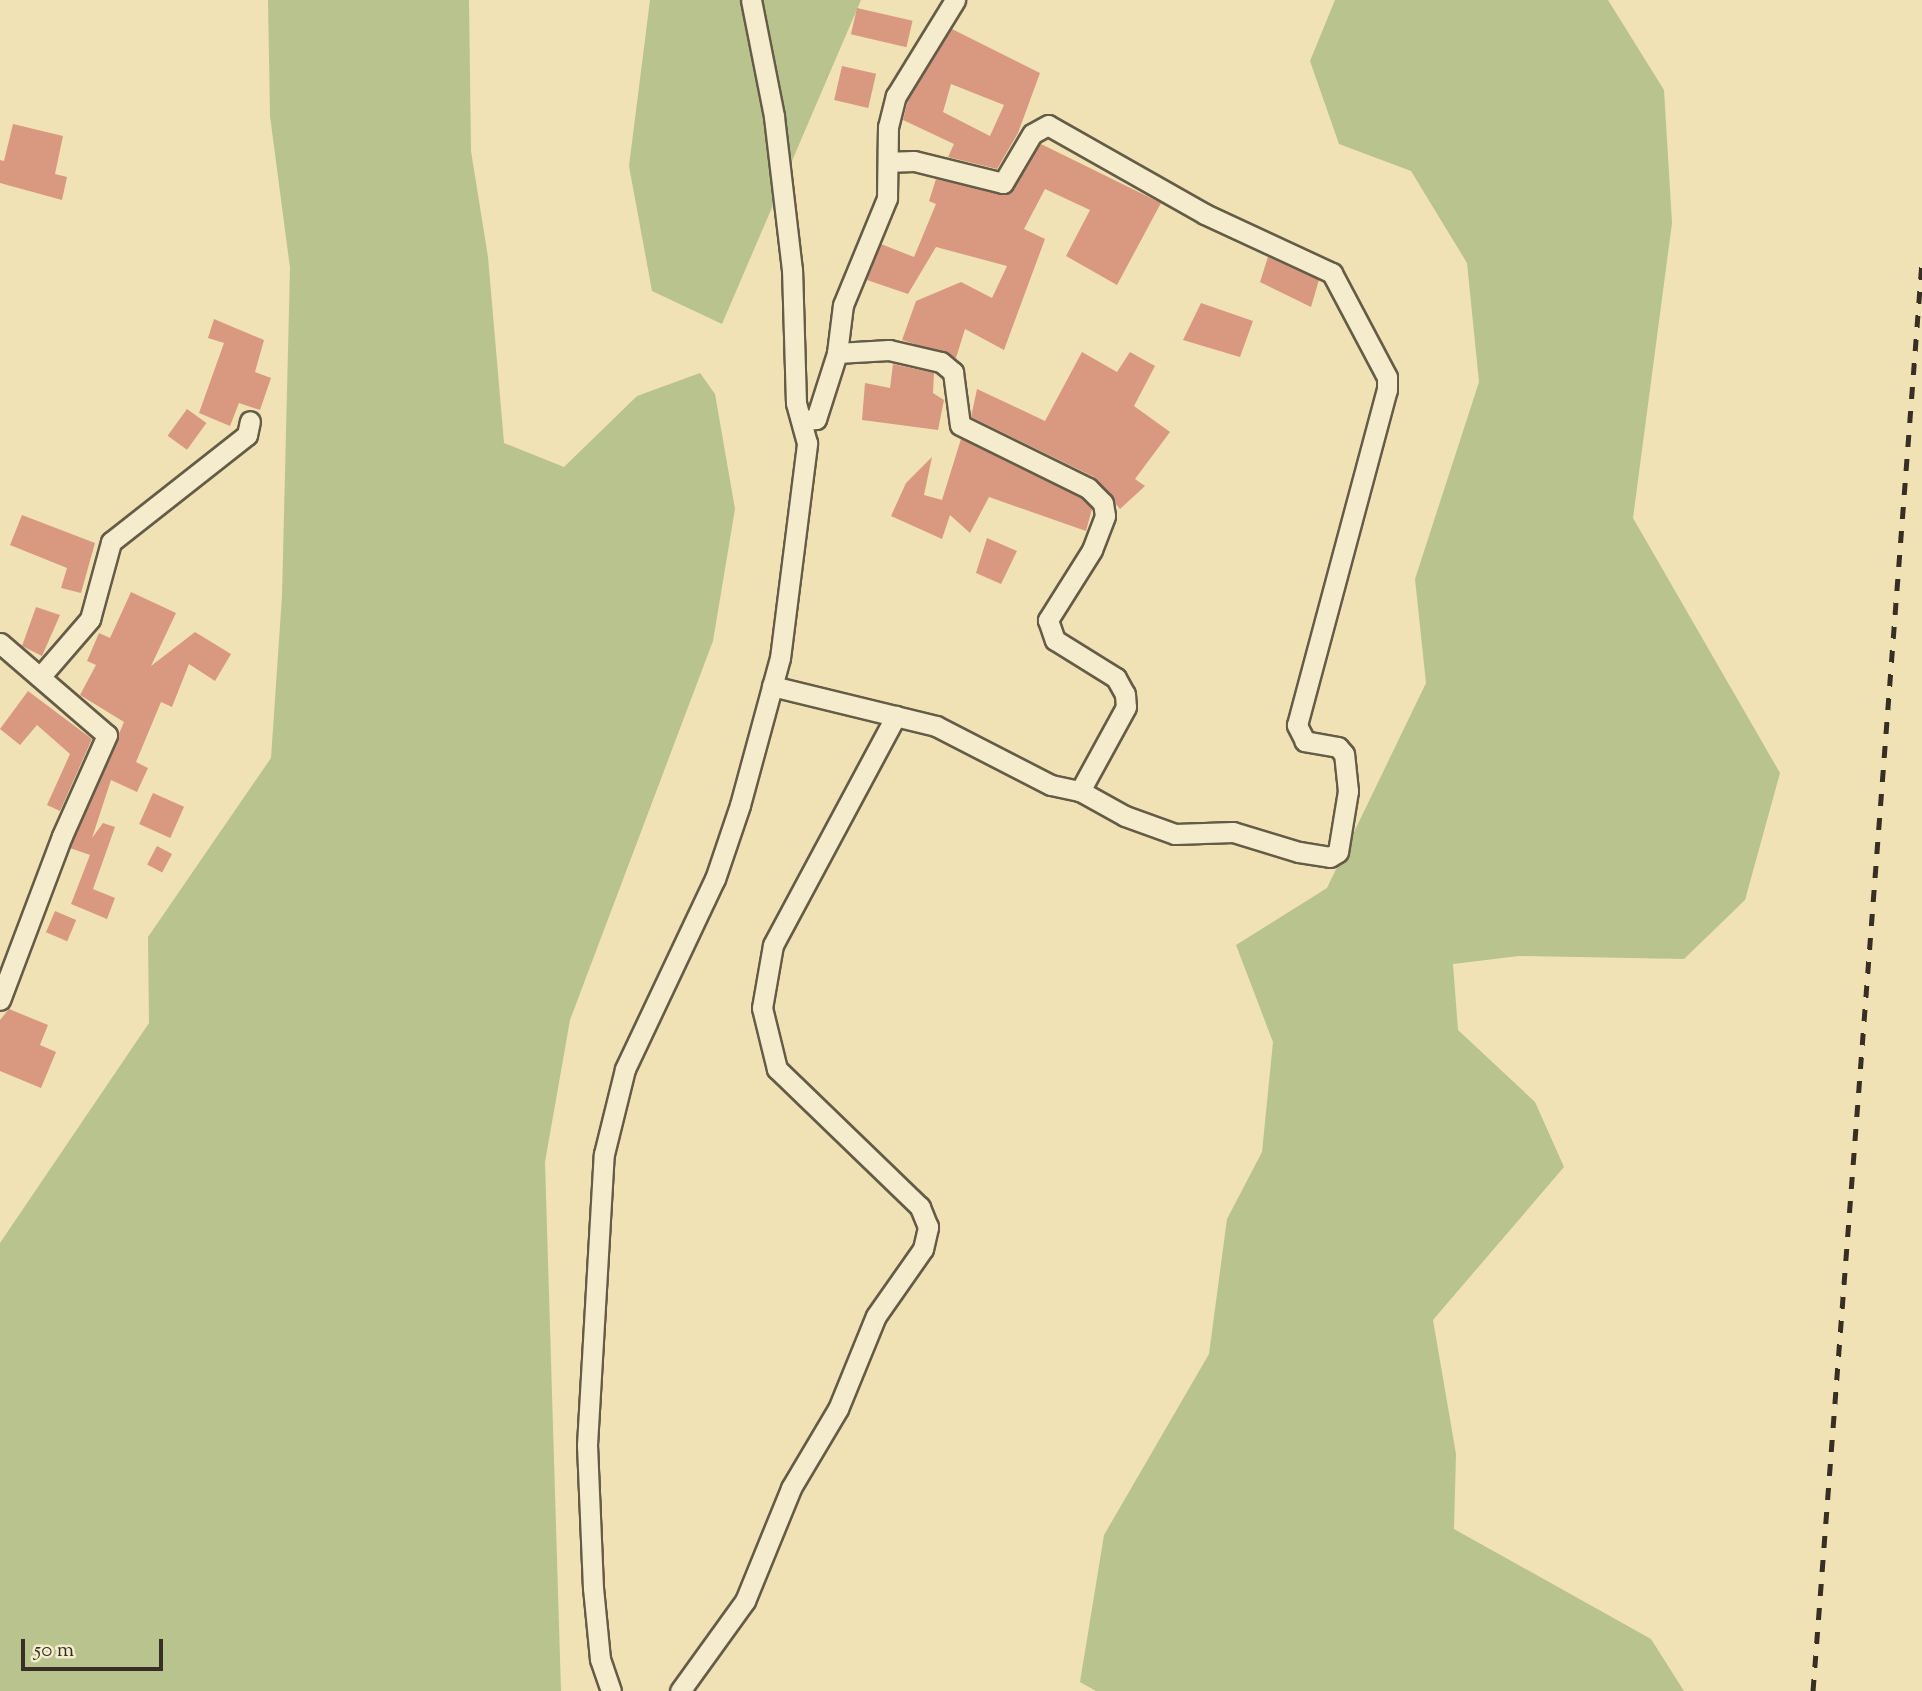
<!DOCTYPE html>
<html>
<head>
<meta charset="utf-8">
<style>
  body { margin:0 }
  #map { position:relative; width:1922px; height:1691px; overflow:hidden; background:#f0e2b4; font-family:"Sorts Mill Goudy",serif }
  div>[style] { position:absolute }
  .green>* { inset:0; background:#b8c38e }
  .building>* { inset:0; background:#d89980; transform-origin:0 0 }
  .roads { filter:drop-shadow(2px 0 #655c47) drop-shadow(-2px 0 #655c47) drop-shadow(0 2px #655c47) drop-shadow(0 -2px #655c47) }
  .minor>* { height:19px; margin:-9.5px; padding:0 9.5px; transform-origin:9.5px; border-radius:9.5px; background:#f5ecce }
  .rail>* { height:5px; margin-top:-2.5px; transform-origin:0; background:repeating-linear-gradient(90deg,#372f23 0 12px,transparent 0 24px) }
  span { translate:-50% -50%; white-space:nowrap; text-align:center; line-height:1.15; -webkit-text-stroke:5px #f5ecce; paint-order:stroke }
  .scale { position:absolute; left:21px; top:1639px; width:142px; height:32px; box-sizing:border-box; border:4px solid #372f23; border-top:0; padding-left:9px; font-size:21px; line-height:24px; white-space:nowrap; color:#372f23; -webkit-text-stroke:5px #f5ecce; paint-order:stroke }
</style>
</head>
<body>
<div id="map">
  <div class="green">
    <div style="clip-path:polygon(268px 0,469px 0,471px 151px,488px 257px,504px 443px,564px 467px,637px 396px,700px 373px,715px 394px,735px 509px,713px 641px,570px 1020px,545px 1162px,561px 1691px,0 1691px,0 1243px,149px 1023px,148px 937px,271px 758px,282px 596px,290px 268px,270px 116px)"></div>
    <div style="clip-path:polygon(650px 0,861px 0,722px 324px,652px 291px,629px 166px)"></div>
    <div style="clip-path:polygon(1335px 0,1608px 0,1664px 90px,1672px 223px,1633px 518px,1780px 773px,1745px 900px,1684px 959px,1519px 956px,1453px 964px,1458px 1030px,1535px 1102px,1564px 1167px,1433px 1320px,1456px 1454px,1454px 1529px,1651px 1639px,1684px 1691px,1096px 1691px,1080px 1682px,1104px 1535px,1209px 1354px,1227px 1219px,1262px 1152px,1273px 1042px,1236px 945px,1327px 888px,1426px 683px,1415px 579px,1479px 382px,1467px 263px,1411px 171px,1339px 144px,1310px 61px)"></div>
  </div>
  <div class="building">
    <div style="left:857px;top:8px;width:57px;height:27px;rotate:13deg"></div>
    <div style="clip-path:polygon(evenodd,952px 29px,1040px 73px,1018px 133px,997px 169px,948px 157px,954px 144px,903px 120px,908px 100px,952px 29px,951px 84px,1004px 105px,990px 136px,943px 112px,951px 84px)"></div>
    <div style="left:842px;top:66px;width:35px;height:35px;rotate:13deg"></div>
    <div style="clip-path:polygon(13px 124px,63px 136px,55px 174px,67px 177px,62px 200px,0 183px,0 160px,4px 161px)"></div>
    <div style="clip-path:polygon(1041px 144px,1161px 203px,1117px 285px,1066px 256px,1090px 210px,1045px 189px,1024px 229px,1045px 239px,1004px 350px,965px 329px,956px 358px,902px 340px,916px 301px,961px 282px,992px 298px,1007px 266px,936px 247px,908px 294px,867px 280px,881px 244px,914px 257px,936px 204px,929px 201px,936px 179px,1007px 194px)"></div>
    <div style="clip-path:polygon(1268px 257px,1319px 280px,1311px 307px,1260px 282px)"></div>
    <div style="clip-path:polygon(1201px 303px,1253px 321px,1240px 357px,1183px 340px)"></div>
    <div style="clip-path:polygon(214px 319px,264px 340px,255px 372px,271px 378px,260px 410px,239px 403px,230px 426px,199px 413px,224px 343px,208px 338px)"></div>
    <div style="clip-path:polygon(1082px 352px,1117px 372px,1130px 352px,1155px 366px,1134px 406px,1170px 432px,1135px 479px,1145px 486px,1120px 509px,1094px 477px,971px 417px,977px 389px,1045px 421px)"></div>
    <div style="clip-path:polygon(893px 364px,934px 373px,933px 393px,944px 400px,938px 430px,862px 420px,865px 383px,890px 388px)"></div>
    <div style="left:187px;top:409px;width:24px;height:33px;rotate:36deg"></div>
    <div style="clip-path:polygon(961px 439px,1081px 498px,1092px 509px,1086px 531px,989px 497px,970px 533px,950px 515px,942px 539px,891px 516px,906px 483px,932px 457px,924px 495px,942px 500px)"></div>
    <div style="clip-path:polygon(22px 515px,95px 543px,81px 593px,61px 588px,67px 568px,10px 545px)"></div>
    <div style="clip-path:polygon(987px 538px,1017px 551px,1001px 584px,976px 573px)"></div>
    <div style="clip-path:polygon(131px 592px,176px 613px,151px 666px,195px 632px,231px 654px,215px 681px,189px 664px,172px 707px,161px 702px,136px 762px,148px 768px,137px 792px,111px 780px,92px 838px,103px 823px,115px 827px,93px 889px,115px 898px,107px 919px,71px 904px,90px 855px,70px 848px,124px 722px,80px 695px,96px 665px,87px 661px,99px 633px,110px 638px)"></div>
    <div style="clip-path:polygon(36px 607px,60px 615px,42px 656px,22px 646px)"></div>
    <div style="clip-path:polygon(28px 691px,92px 739px,60px 811px,47px 805px,70px 754px,37px 725px,20px 745px,0 729px)"></div>
    <div style="left:153px;top:793px;width:34px;height:34px;rotate:24deg"></div>
    <div style="left:157px;top:846px;width:17px;height:21px;rotate:28deg"></div>
    <div style="left:55px;top:911px;width:23px;height:23px;rotate:23deg"></div>
    <div style="clip-path:polygon(9px 1009px,48px 1025px,40px 1045px,56px 1052px,41px 1088px,0 1071px,0 1020px)"></div>
  </div>
  <div class="roads">
    <div class="minor">
      <div style="left:837px;top:353px;width:52px;rotate:-3.3deg"></div>
      <div style="left:889px;top:350px;width:53px;rotate:13deg"></div>
      <div style="left:941px;top:362px;width:16px;rotate:40deg"></div>
      <div style="left:953px;top:372px;width:53px;rotate:82.5deg"></div>
      <div style="left:960px;top:425px;width:143px;rotate:26.2deg"></div>
      <div style="left:1088px;top:488px;width:21px;rotate:45deg"></div>
      <div style="left:1103px;top:503px;width:13px;rotate:81deg"></div>
      <div style="left:1105px;top:516px;width:36px;rotate:111deg"></div>
      <div style="left:1092px;top:550px;width:83px;rotate:122.2deg"></div>
      <div style="left:1048px;top:620px;width:21px;rotate:71deg"></div>
      <div style="left:1055px;top:640px;width:72px;rotate:31.9deg"></div>
      <div style="left:1116px;top:678px;width:18px;rotate:61deg"></div>
      <div style="left:1125px;top:694px;width:13px;rotate:86deg"></div>
      <div style="left:1126px;top:707px;width:96px;rotate:118.7deg"></div>
      <div style="left:804px;top:420px;width:12px;rotate:-5deg"></div>
      <div style="left:816px;top:419px;width:69px;rotate:-72.3deg"></div>
      <div style="left:837px;top:353px;width:48px;rotate:-82.9deg"></div>
      <div style="left:843px;top:305px;width:116px;rotate:-67.6deg"></div>
      <div style="left:887px;top:198px;width:71px;rotate:-89.2deg"></div>
      <div style="left:888px;top:127px;width:32px;rotate:-76deg"></div>
      <div style="left:896px;top:96px;width:113px;rotate:-58.4deg"></div>
      <div style="left:0;top:643px;width:141px;rotate:40.7deg"></div>
      <div style="left:107px;top:735px;width:111px;rotate:114deg"></div>
      <div style="left:62px;top:836px;width:175px;rotate:110.7deg"></div>
      <div style="left:40px;top:677px;width:77px;rotate:-49.2deg"></div>
      <div style="left:90px;top:619px;width:80px;rotate:-74.7deg"></div>
      <div style="left:111px;top:542px;width:173px;rotate:-38.2deg"></div>
      <div style="left:247px;top:435px;width:14px;rotate:-78deg"></div>
      <div style="left:772px;top:686px;width:169px;rotate:13.7deg"></div>
      <div style="left:936px;top:726px;width:129px;rotate:27.2deg"></div>
      <div style="left:1051px;top:785px;width:30px;rotate:12deg"></div>
      <div style="left:1080px;top:791px;width:51px;rotate:29.1deg"></div>
      <div style="left:1125px;top:816px;width:53px;rotate:19.8deg"></div>
      <div style="left:1175px;top:834px;width:58px;rotate:-2deg"></div>
      <div style="left:1233px;top:832px;width:69px;rotate:16.9deg"></div>
      <div style="left:1299px;top:852px;width:31px;rotate:9deg"></div>
      <div style="left:1330px;top:857px;width:9px;rotate:-32deg"></div>
      <div style="left:1338px;top:852px;width:62px;rotate:-80.7deg"></div>
      <div style="left:1348px;top:791px;width:37px;rotate:-96deg"></div>
      <div style="left:1344px;top:754px;width:9px;rotate:-131deg"></div>
      <div style="left:1338px;top:747px;width:34px;rotate:-170deg"></div>
      <div style="left:1305px;top:741px;width:18px;rotate:-117deg"></div>
      <div style="left:1297px;top:725px;width:347px;rotate:-75deg"></div>
      <div style="left:1387px;top:390px;width:13px;rotate:-90deg"></div>
      <div style="left:1387px;top:377px;width:118px;rotate:-117.9deg"></div>
      <div style="left:1332px;top:273px;width:140px;rotate:-155.1deg"></div>
      <div style="left:1205px;top:214px;width:180px;rotate:-150.5deg"></div>
      <div style="left:1048px;top:125px;width:18px;rotate:151deg"></div>
      <div style="left:1032px;top:134px;width:57px;rotate:120.6deg"></div>
      <div style="left:1003px;top:183px;width:92px;rotate:-166.1deg"></div>
      <div style="left:914px;top:161px;width:23px;rotate:178deg"></div>
      <div style="left:611px;top:1691px;width:34px;rotate:-109deg"></div>
      <div style="left:600px;top:1659px;width:71px;rotate:-95.6deg"></div>
      <div style="left:593px;top:1588px;width:143px;rotate:-92.4deg"></div>
      <div style="left:587px;top:1445px;width:291px;rotate:-86.7deg"></div>
      <div style="left:604px;top:1154px;width:88px;rotate:-76.1deg"></div>
      <div style="left:625px;top:1069px;width:210px;rotate:-64.7deg"></div>
      <div style="left:715px;top:879px;width:78px;rotate:-71.3deg"></div>
      <div style="left:740px;top:805px;width:152px;rotate:-74.8deg"></div>
      <div style="left:780px;top:658px;width:217px;rotate:-82.8deg"></div>
      <div style="left:807px;top:443px;width:41px;rotate:-105.4deg"></div>
      <div style="left:796px;top:403px;width:133px;rotate:-91.7deg"></div>
      <div style="left:792px;top:270px;width:155px;rotate:-96.7deg"></div>
      <div style="left:774px;top:116px;width:118px;rotate:-101.2deg"></div>
      <div style="left:680px;top:1691px;width:111px;rotate:-54.2deg"></div>
      <div style="left:745px;top:1601px;width:122px;rotate:-67.8deg"></div>
      <div style="left:791px;top:1488px;width:92px;rotate:-59.3deg"></div>
      <div style="left:838px;top:1409px;width:100px;rotate:-67.8deg"></div>
      <div style="left:876px;top:1316px;width:82px;rotate:-55deg"></div>
      <div style="left:923px;top:1249px;width:23px;rotate:-77deg"></div>
      <div style="left:928px;top:1227px;width:22px;rotate:-112deg"></div>
      <div style="left:920px;top:1207px;width:199px;rotate:-136deg"></div>
      <div style="left:777px;top:1069px;width:63px;rotate:-103.8deg"></div>
      <div style="left:762px;top:1008px;width:64px;rotate:-80.1deg"></div>
      <div style="left:773px;top:945px;width:260px;rotate:-61.8deg"></div>
    </div>
  </div>
  <div class="rail">
    <div style="left:1813px;top:1691px;width:1434px;rotate:-85.64deg"></div>
  </div>
  <div class="scale">50 m</div>
</div>
</body>
</html>
